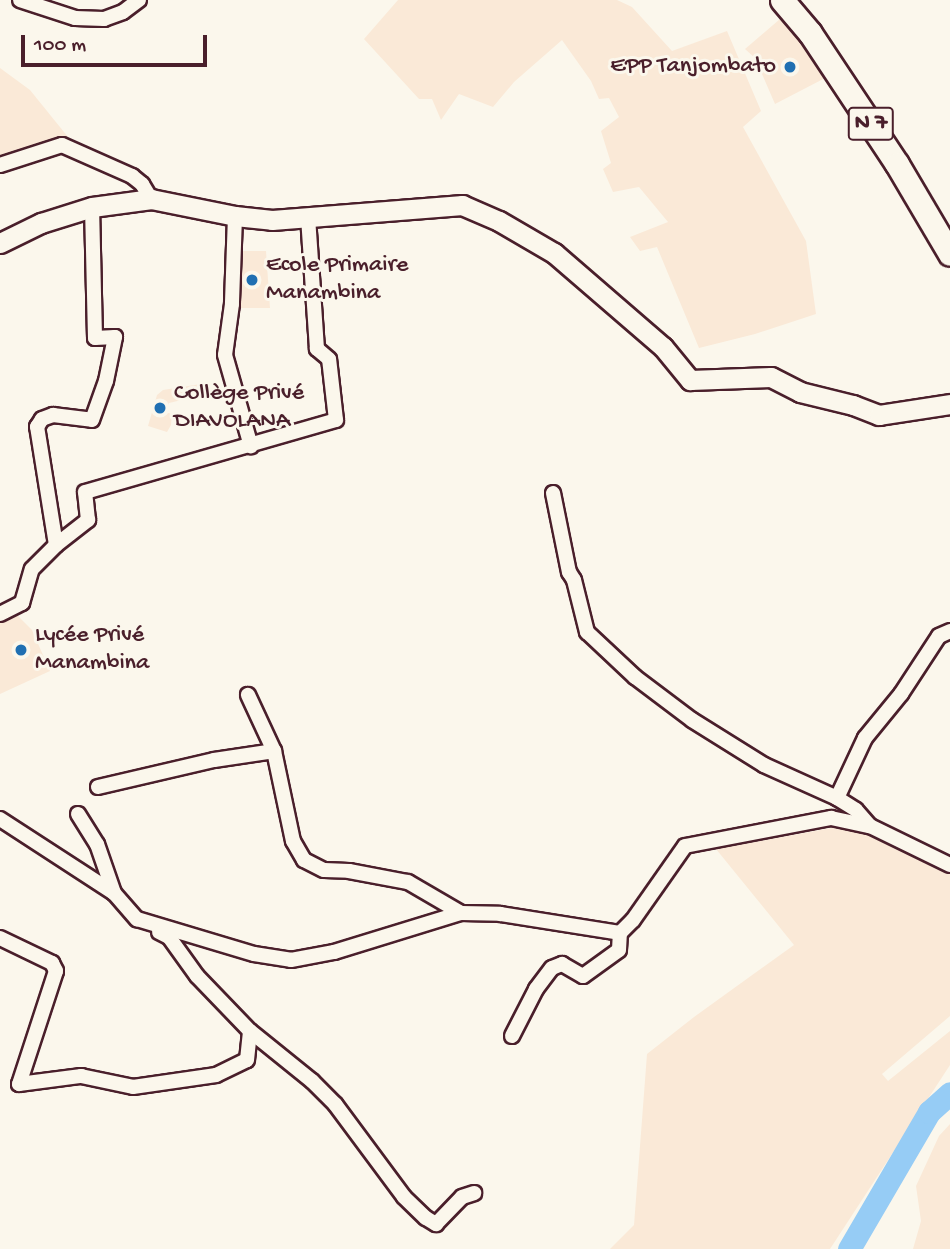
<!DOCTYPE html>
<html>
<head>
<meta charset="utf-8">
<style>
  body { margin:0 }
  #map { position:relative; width:950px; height:1249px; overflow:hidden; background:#fbf7ec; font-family:"Gochi Hand",sans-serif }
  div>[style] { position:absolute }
  .built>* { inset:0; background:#fae9d7 }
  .river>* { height:23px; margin:-11.5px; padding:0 11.5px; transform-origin:11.5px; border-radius:11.5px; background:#96ccf5 }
  .roads { filter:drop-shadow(2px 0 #4a1f2b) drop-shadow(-2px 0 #4a1f2b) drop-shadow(0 2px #4a1f2b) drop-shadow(0 -2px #4a1f2b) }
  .street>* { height:14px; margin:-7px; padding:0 7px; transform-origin:7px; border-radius:7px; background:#fbf7ec }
  .secondary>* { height:19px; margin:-9.5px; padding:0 9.5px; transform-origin:9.5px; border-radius:9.5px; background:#fbf7ec }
  .primary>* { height:23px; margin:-11.5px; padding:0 11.5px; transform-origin:11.5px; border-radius:11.5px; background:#fbf7ec }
  .dots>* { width:19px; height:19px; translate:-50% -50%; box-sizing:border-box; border:4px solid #fbf7ec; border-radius:50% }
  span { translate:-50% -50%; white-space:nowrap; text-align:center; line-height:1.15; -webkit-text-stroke:6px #fbf7ec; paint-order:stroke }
  .shield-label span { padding:2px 5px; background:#fbf7ec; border:2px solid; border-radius:5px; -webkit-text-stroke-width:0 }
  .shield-label { font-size:23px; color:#4a1f2b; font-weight:700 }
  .poi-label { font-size:24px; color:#4a1f2b }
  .right { translate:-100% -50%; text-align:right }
  .left { translate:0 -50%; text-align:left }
  .scale { position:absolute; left:21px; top:35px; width:186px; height:32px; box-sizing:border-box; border:4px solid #4a1f2b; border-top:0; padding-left:9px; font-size:21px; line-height:24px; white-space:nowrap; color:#4a1f2b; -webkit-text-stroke:5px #fbf7ec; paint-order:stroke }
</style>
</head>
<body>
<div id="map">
  <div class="built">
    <div style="clip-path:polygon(398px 0,617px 0,632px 7px,672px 51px,727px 31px,761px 111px,743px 127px,806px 241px,816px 314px,755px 334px,699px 348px,657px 247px,640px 251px,630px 237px,668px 222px,639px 187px,613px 192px,603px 169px,611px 163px,601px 131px,619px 117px,609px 98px,599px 99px,591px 81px,562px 40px,514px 82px,493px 107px,459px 94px,441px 120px,432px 99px,419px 99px,364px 39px)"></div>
    <div style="clip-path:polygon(780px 19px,829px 76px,775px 104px,755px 58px,745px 49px)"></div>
    <div style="clip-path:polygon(0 68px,30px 90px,68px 137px,0 161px)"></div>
    <div style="clip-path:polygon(239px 251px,266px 251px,270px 308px,235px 308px)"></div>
    <div style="clip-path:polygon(201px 384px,203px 395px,169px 403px,165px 412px,172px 414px,171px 425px,167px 432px,148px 426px,157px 395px,163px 390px)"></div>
    <div style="clip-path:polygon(16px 614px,32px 630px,50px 671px,0 694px,0 620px)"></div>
    <div style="clip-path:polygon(848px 825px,950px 870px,950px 1016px,882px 1074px,888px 1081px,950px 1031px,950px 1065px,830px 1249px,610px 1249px,634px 1225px,647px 1054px,694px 1017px,794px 945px,716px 849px)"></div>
    <div style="clip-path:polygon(950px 1124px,950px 1249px,913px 1249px,921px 1221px,916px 1186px,939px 1136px)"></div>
  </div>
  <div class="river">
    <div style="left:849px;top:1249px;width:159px;rotate:-59.7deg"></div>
    <div style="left:929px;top:1112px;width:28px;rotate:-42deg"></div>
  </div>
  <div class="roads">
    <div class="street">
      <div style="left:20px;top:0;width:58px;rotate:18.1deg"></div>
      <div style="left:75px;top:18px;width:29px;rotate:2deg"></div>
      <div style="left:104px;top:19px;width:20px;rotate:-20deg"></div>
      <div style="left:123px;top:12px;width:20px;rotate:-37deg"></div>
      <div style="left:0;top:165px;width:65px;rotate:-17.9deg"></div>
      <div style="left:62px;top:145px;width:77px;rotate:23.9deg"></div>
      <div style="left:132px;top:176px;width:13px;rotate:39deg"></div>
      <div style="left:142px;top:184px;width:17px;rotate:59deg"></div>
      <div style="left:235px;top:216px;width:88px;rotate:92deg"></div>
      <div style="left:232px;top:304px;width:51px;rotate:97.8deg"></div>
      <div style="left:225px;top:355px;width:95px;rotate:74.1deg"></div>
      <div style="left:553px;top:493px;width:81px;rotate:78.6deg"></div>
      <div style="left:569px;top:572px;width:9px;rotate:58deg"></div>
      <div style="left:574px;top:580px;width:54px;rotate:76deg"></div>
      <div style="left:587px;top:632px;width:66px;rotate:43.2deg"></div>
      <div style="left:635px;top:677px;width:71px;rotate:37deg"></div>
      <div style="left:692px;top:720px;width:85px;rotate:32deg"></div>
      <div style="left:764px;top:765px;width:80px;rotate:24.3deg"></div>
      <div style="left:837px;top:798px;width:22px;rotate:32deg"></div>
      <div style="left:856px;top:810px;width:21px;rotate:49deg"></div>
      <div style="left:56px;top:545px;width:41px;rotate:-38deg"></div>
      <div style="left:88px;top:520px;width:28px;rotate:-96deg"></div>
      <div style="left:85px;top:492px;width:261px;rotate:-16deg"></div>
      <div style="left:336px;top:420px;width:61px;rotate:-96.5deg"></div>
      <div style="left:329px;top:359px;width:16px;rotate:-140deg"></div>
      <div style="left:317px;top:349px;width:132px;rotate:-93.9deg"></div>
      <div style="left:0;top:614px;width:25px;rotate:-27deg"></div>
      <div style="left:22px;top:603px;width:35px;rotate:-74deg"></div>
      <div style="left:32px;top:569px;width:34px;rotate:-45deg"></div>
      <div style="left:56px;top:545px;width:120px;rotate:-99.1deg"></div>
      <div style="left:37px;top:427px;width:9px;rotate:-58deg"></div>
      <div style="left:42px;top:419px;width:12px;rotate:-20deg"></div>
      <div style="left:53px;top:415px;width:39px;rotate:7deg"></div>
      <div style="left:92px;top:420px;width:41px;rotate:-70.3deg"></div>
      <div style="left:106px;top:381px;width:45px;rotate:-78.4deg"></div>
      <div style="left:115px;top:337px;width:20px;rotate:177deg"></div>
      <div style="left:95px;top:338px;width:131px;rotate:-91.3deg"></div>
      <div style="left:274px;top:751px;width:92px;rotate:78.1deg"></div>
      <div style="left:293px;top:841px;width:22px;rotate:60deg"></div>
      <div style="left:304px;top:860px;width:22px;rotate:27deg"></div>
      <div style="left:324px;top:870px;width:25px;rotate:2deg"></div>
      <div style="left:349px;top:871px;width:60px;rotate:10.6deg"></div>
      <div style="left:408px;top:882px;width:61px;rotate:30.3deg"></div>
      <div style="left:98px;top:787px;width:119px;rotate:-13.1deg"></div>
      <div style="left:214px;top:760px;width:61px;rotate:-8.5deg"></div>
      <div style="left:274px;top:751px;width:62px;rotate:-114.9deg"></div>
      <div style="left:837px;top:798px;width:66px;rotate:-65deg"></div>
      <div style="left:865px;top:738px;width:57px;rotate:-50.7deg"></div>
      <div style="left:901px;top:694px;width:69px;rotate:-56.8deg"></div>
      <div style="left:939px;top:636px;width:12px;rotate:-24deg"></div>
      <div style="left:78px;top:814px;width:36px;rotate:58deg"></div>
      <div style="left:97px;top:844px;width:52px;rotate:70.9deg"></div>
      <div style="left:0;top:819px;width:136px;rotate:33deg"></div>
      <div style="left:114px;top:893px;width:35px;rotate:49deg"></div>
      <div style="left:137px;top:919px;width:122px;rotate:16.7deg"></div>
      <div style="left:254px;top:954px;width:37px;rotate:9deg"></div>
      <div style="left:291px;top:960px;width:44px;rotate:-10.5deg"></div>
      <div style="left:334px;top:952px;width:133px;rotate:-17.1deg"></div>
      <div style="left:461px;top:913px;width:39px;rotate:1deg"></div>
      <div style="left:500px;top:914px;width:121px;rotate:9deg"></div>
      <div style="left:620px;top:933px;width:18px;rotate:-45deg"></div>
      <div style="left:633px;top:920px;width:90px;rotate:-54.9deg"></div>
      <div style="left:685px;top:846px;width:149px;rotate:-10.9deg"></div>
      <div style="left:831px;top:818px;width:40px;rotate:12deg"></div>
      <div style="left:870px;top:826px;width:89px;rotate:26deg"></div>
      <div style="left:159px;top:932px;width:11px;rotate:27deg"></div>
      <div style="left:169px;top:937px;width:48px;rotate:54.3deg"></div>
      <div style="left:197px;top:976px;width:76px;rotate:46.1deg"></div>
      <div style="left:250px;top:1031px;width:80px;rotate:38.9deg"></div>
      <div style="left:312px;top:1081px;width:33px;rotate:45deg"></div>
      <div style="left:335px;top:1104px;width:116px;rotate:53.4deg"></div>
      <div style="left:404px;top:1197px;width:30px;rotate:44deg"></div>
      <div style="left:426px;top:1218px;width:12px;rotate:31deg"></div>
      <div style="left:436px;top:1224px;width:37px;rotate:-46deg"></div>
      <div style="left:462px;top:1197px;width:13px;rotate:-18deg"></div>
      <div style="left:0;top:938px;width:58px;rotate:25.7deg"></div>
      <div style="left:52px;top:963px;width:9px;rotate:63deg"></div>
      <div style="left:56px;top:971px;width:119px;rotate:108.1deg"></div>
      <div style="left:19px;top:1084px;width:63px;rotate:-7.4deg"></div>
      <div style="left:81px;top:1076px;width:53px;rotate:11.9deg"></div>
      <div style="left:133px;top:1087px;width:84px;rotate:-8.2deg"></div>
      <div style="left:216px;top:1075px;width:34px;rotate:-26deg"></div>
      <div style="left:247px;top:1060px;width:29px;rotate:-84deg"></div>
      <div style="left:512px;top:1036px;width:53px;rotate:-62.9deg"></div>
      <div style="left:536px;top:989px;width:26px;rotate:-53deg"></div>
      <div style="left:552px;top:968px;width:11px;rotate:-22deg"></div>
      <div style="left:562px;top:964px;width:24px;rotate:30deg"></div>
      <div style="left:583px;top:976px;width:44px;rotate:-35.8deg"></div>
      <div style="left:619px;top:950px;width:17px;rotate:-87deg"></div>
    </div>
    <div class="secondary">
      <div style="left:0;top:243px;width:46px;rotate:-26deg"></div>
      <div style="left:41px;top:223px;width:53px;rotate:-17.4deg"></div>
      <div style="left:92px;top:207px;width:60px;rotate:-7.7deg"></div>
      <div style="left:151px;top:199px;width:86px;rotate:11.4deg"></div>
      <div style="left:235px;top:216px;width:37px;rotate:6deg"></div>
      <div style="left:272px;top:220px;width:191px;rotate:-4.5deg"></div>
      <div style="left:462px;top:205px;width:40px;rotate:23.4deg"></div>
      <div style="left:499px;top:221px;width:64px;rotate:30.2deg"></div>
      <div style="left:554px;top:253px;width:144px;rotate:40.8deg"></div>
      <div style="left:663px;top:347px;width:43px;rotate:50.7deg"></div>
      <div style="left:690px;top:380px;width:81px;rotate:-2.1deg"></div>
      <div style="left:771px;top:377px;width:33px;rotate:27deg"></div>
      <div style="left:800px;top:392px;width:55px;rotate:13.8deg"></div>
      <div style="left:853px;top:405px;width:28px;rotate:21deg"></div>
      <div style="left:879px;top:415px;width:72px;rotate:-8.8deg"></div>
    </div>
    <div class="primary">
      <div style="left:782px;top:0;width:43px;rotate:49.7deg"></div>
      <div style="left:810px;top:33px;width:157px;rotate:56.4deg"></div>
      <div style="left:897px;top:164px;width:104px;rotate:59.5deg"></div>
    </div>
  </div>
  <div class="dots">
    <div style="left:790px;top:67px;background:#1f6fb2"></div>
    <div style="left:252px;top:280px;background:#1f6fb2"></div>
    <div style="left:160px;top:408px;background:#1f6fb2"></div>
    <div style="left:21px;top:650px;background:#1f6fb2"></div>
  </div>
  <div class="shield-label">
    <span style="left:871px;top:124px">N 7</span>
  </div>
  <div class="poi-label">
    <span class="right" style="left:776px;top:67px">EPP Tanjombato</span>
    <span class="left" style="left:266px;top:280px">Ecole Primaire<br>Manambina</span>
    <span class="left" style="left:174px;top:408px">Collège Privé<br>DIAVOLANA</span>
    <span class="left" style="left:35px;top:650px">Lycée Privé<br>Manambina</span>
  </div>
  <div class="scale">100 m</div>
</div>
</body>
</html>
